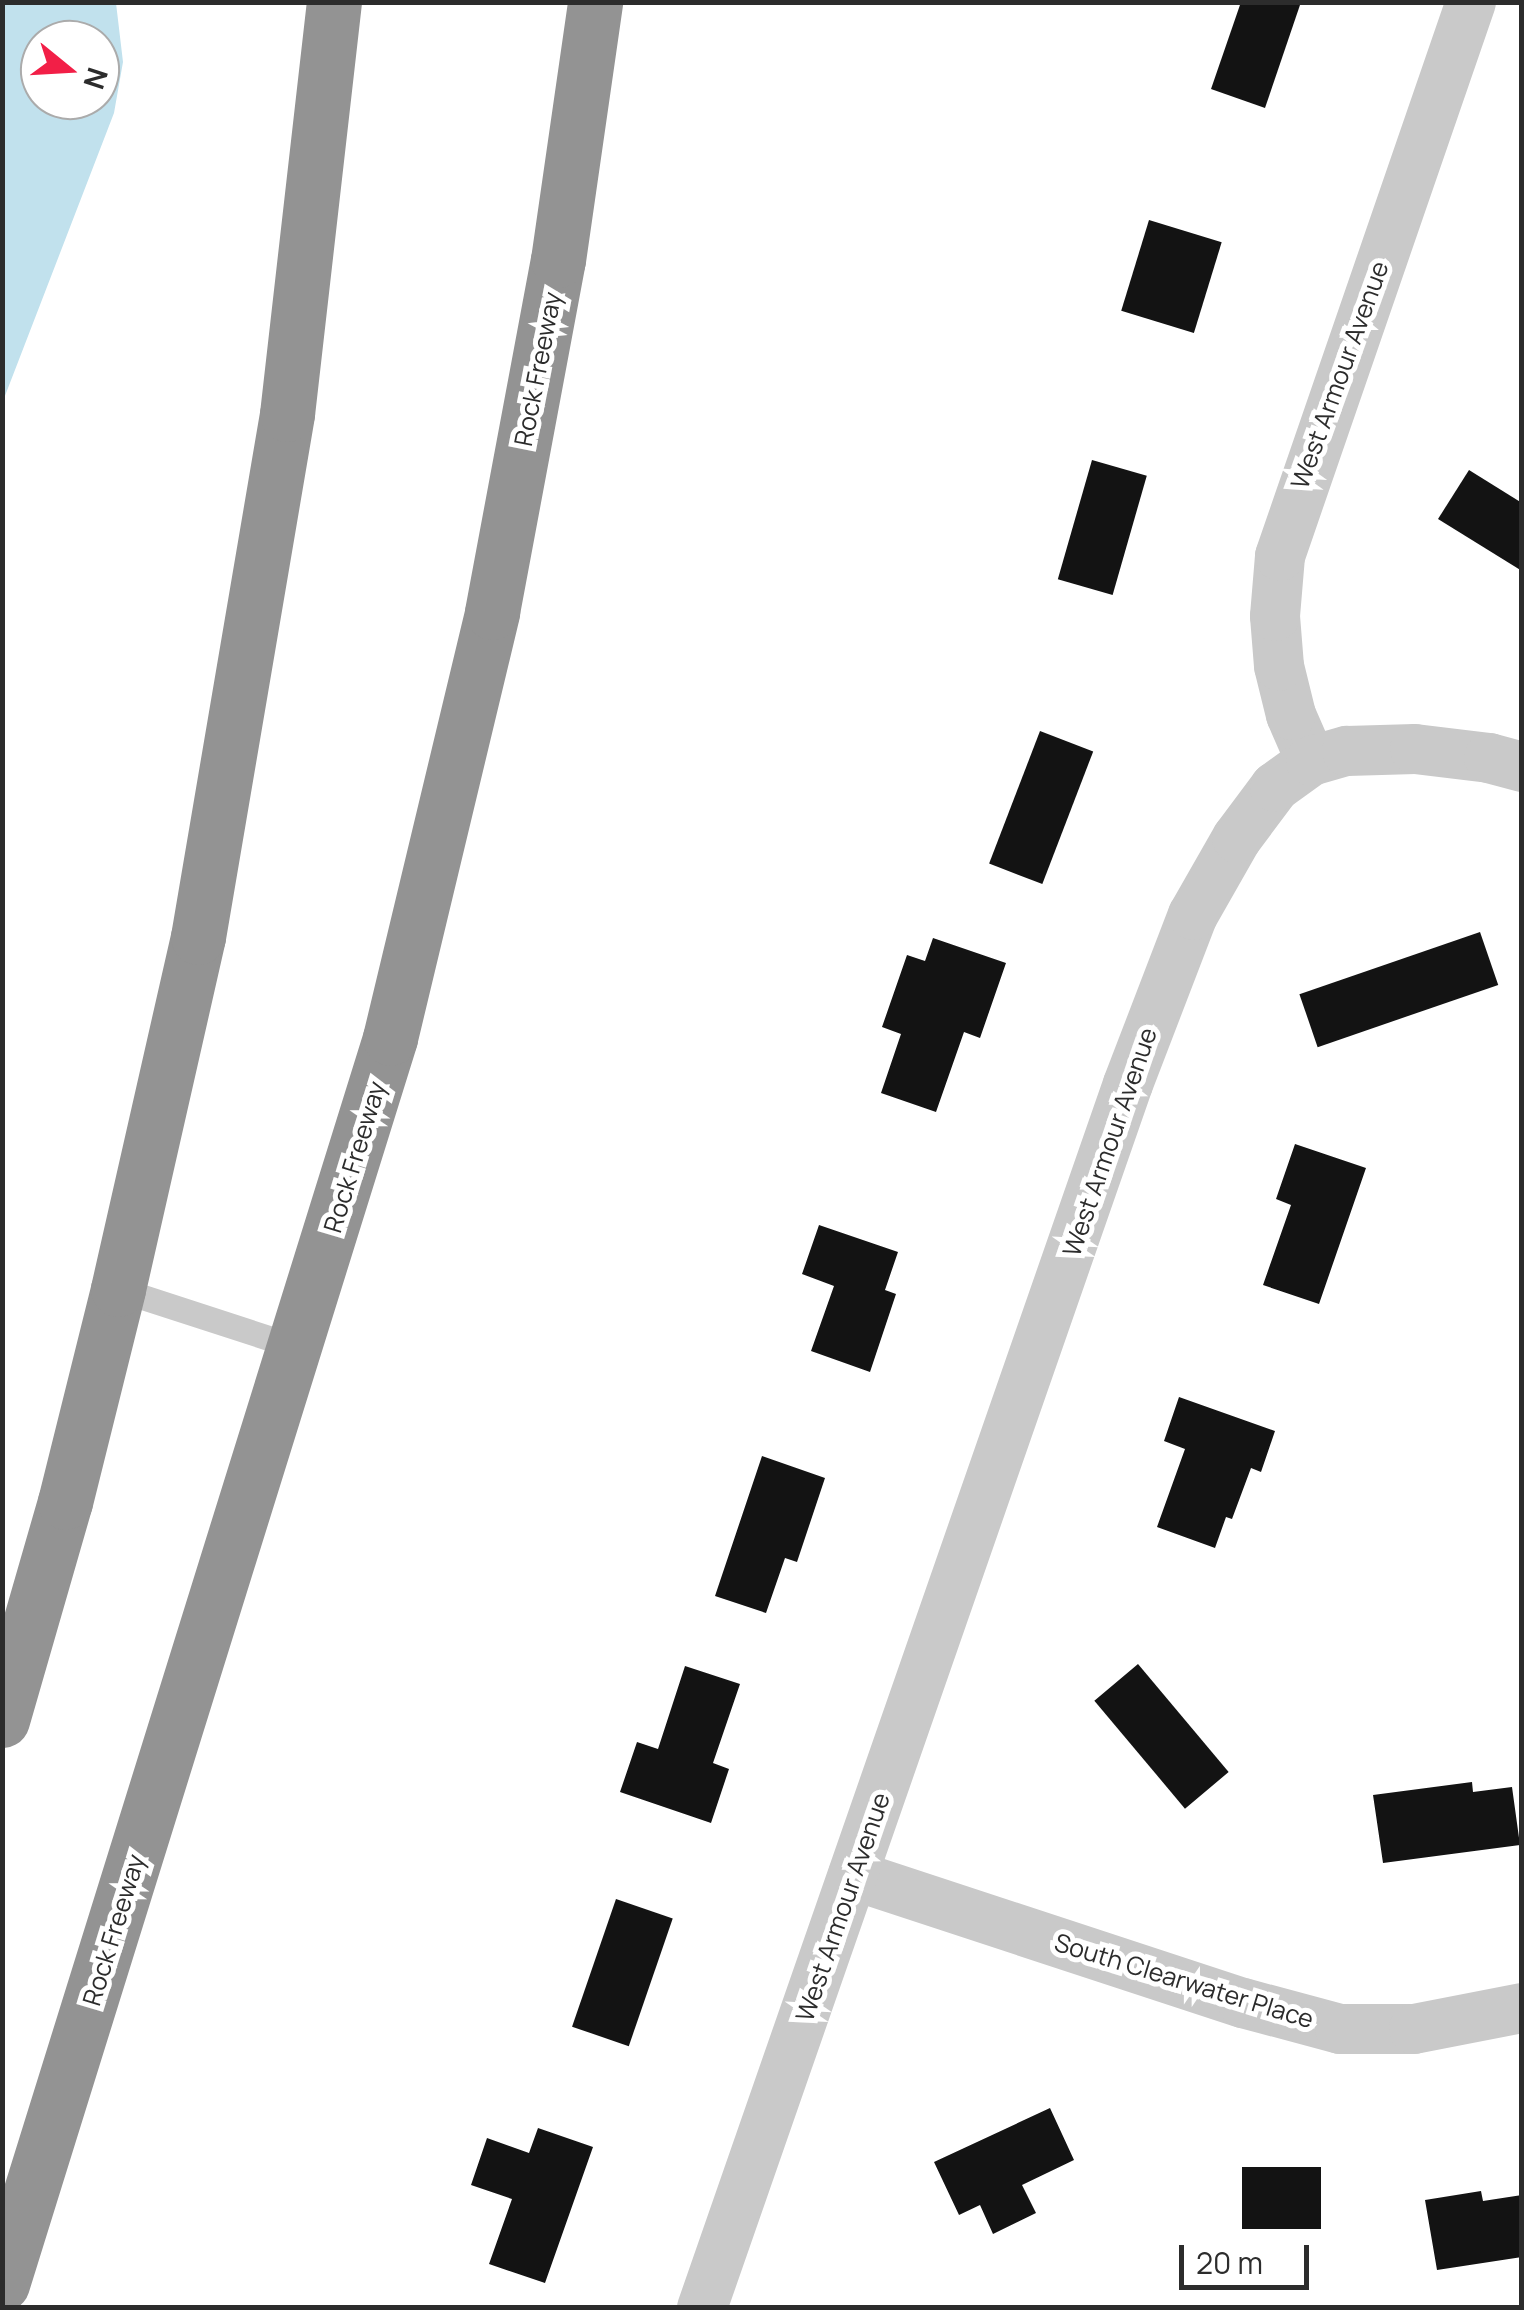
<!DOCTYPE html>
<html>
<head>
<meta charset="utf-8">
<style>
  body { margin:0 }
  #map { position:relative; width:1524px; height:2310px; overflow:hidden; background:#fff; font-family:Manrope,sans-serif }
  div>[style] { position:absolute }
  .water>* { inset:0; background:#c1e1ed }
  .building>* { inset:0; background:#131313; transform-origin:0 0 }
  .lane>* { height:25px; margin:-12.5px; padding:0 12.5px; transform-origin:12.5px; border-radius:12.5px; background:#c9c9c9 }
  .street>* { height:50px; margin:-25px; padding:0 25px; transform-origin:25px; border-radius:25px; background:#c9c9c9 }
  .highway>* { height:55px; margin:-27.5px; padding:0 27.5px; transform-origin:27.5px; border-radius:27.5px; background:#939393 }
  span { translate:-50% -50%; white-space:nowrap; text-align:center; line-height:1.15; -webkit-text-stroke:10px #fff; paint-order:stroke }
  .street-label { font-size:25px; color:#2c2c2c }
  .frame { position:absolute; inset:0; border:5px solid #2c2c2c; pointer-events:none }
  .north { position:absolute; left:20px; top:20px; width:100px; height:100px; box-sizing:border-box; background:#fff; border:2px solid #ababab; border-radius:50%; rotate:108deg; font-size:28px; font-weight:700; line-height:40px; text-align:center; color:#2c2c2c }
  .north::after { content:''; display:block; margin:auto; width:35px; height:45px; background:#f21f47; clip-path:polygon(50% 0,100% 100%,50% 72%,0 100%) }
  .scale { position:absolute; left:1179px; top:2245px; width:130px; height:45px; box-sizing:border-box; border:5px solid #2c2c2c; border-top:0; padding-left:12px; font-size:30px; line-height:35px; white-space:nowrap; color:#2c2c2c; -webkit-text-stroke:8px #fff; paint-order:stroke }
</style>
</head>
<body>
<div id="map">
  <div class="water">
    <div style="clip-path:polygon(evenodd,3px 2px,116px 3px,123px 62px,114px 113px,3px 401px,3px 2px,40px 40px,100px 40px,100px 100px,40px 100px,40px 40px)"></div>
  </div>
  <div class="building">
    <div style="clip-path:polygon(1241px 2px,1301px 2px,1265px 108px,1211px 89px)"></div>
    <div style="left:1149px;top:220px;width:76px;height:95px;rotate:17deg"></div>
    <div style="left:1092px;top:460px;width:57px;height:124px;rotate:16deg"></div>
    <div style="clip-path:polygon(1469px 470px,1522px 503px,1522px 571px,1438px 519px)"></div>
    <div style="left:1040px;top:731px;width:57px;height:142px;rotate:21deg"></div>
    <div style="left:1480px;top:932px;width:56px;height:191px;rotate:71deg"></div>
    <div style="clip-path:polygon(933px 938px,1006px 963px,980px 1038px,964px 1032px,936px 1112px,881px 1093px,901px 1034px,882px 1027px,907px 955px,925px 961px)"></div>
    <div style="clip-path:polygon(1295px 1144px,1366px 1168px,1319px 1304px,1263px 1285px,1291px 1205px,1276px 1199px)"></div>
    <div style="clip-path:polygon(819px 1225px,898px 1252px,885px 1290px,896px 1294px,870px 1372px,811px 1351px,834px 1286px,802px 1274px)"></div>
    <div style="clip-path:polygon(1179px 1397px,1275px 1431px,1261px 1472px,1251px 1468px,1232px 1519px,1226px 1517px,1215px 1548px,1157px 1527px,1185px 1449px,1164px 1441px)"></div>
    <div style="clip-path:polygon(762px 1456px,825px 1478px,797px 1562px,785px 1558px,766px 1613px,715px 1596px)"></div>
    <div style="left:1138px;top:1664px;width:141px;height:57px;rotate:50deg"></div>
    <div style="clip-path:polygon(685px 1666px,740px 1684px,713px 1763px,729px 1769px,711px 1823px,620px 1792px,637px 1742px,658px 1749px)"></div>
    <div style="clip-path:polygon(1472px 1782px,1473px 1792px,1512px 1787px,1520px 1845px,1383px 1863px,1373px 1795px)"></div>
    <div style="left:616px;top:1899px;width:60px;height:135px;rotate:19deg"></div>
    <div style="clip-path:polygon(1050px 2108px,1074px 2160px,1022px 2185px,1036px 2213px,993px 2234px,980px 2205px,959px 2215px,934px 2162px)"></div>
    <div style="clip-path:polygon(538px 2128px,593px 2147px,545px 2283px,489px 2264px,512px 2199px,471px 2185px,487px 2138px,529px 2153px)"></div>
    <div style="left:1242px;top:2167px;width:79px;height:62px"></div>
    <div style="clip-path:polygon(1481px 2191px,1483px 2201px,1522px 2195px,1522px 2257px,1437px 2270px,1425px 2200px)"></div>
  </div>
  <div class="lane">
    <div style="left:118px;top:1289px;width:188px;rotate:18deg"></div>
  </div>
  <div class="street">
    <div style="left:1311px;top:761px;width:50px;rotate:-113.5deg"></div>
    <div style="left:1291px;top:715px;width:50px;rotate:-103.8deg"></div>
    <div style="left:1279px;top:666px;width:50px;rotate:-94.6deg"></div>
    <div style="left:1275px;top:616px;width:60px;rotate:-85.2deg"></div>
    <div style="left:1280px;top:556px;width:586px;rotate:-70.98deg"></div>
    <div style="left:853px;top:1875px;width:410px;rotate:18.2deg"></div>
    <div style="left:1243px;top:2003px;width:100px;rotate:15deg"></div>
    <div style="left:1340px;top:2029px;width:74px"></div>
    <div style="left:1414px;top:2029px;width:110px;rotate:-11deg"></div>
    <div style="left:702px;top:2308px;width:1296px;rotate:-70.81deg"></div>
    <div style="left:1128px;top:1084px;width:181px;rotate:-69deg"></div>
    <div style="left:1193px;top:915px;width:89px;rotate:-60.3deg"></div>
    <div style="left:1237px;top:838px;width:64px;rotate:-53.3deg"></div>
    <div style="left:1275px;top:787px;width:44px;rotate:-35.8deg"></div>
    <div style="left:1311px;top:761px;width:37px;rotate:-16deg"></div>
    <div style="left:1347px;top:751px;width:68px;rotate:-1.7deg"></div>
    <div style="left:1415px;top:749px;width:75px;rotate:6.9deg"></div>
    <div style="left:1489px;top:758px;width:34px;rotate:15deg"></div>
  </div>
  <div class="highway">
    <div style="left:2px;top:1720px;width:227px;rotate:-73.9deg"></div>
    <div style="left:65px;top:1502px;width:219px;rotate:-76deg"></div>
    <div style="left:118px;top:1289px;width:361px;rotate:-77.2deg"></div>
    <div style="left:198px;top:937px;width:531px;rotate:-80.34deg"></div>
    <div style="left:287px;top:414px;width:415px;rotate:-83.5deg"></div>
    <div style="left:2px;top:2284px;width:1305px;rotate:-72.7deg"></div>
    <div style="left:390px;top:1038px;width:438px;rotate:-76.5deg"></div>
    <div style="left:492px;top:612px;width:358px;rotate:-79.4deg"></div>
    <div style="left:558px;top:260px;width:261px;rotate:-81.8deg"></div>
  </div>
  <div class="street-label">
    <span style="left:538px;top:369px;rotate:-79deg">Rock Freeway</span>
    <span style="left:1340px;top:375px;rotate:-70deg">West Armour Avenue</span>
    <span style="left:1110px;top:1142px;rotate:-71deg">West Armour Avenue</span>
    <span style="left:355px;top:1157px;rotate:-73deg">Rock Freeway</span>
    <span style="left:843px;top:1907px;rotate:-71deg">West Armour Avenue</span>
    <span style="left:114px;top:1930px;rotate:-73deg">Rock Freeway</span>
    <span style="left:1184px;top:1981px;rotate:17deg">South Clearwater Place</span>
  </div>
  <div class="frame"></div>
  <div class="north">N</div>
  <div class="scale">20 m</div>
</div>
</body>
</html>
